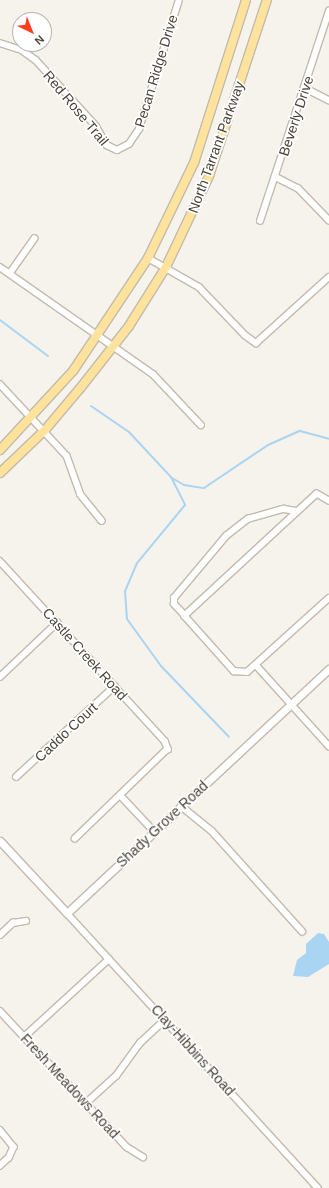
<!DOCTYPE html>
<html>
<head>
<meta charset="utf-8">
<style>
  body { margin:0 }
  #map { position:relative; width:329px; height:1188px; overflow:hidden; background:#f6f3ec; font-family:Helvetica,sans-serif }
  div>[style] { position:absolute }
  .water>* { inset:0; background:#a9d4f2 }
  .stream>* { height:2px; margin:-1px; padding:0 1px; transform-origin:1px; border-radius:1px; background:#a9d4f2 }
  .roads { filter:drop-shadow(1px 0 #c2bbae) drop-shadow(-1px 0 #c2bbae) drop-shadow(0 1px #c2bbae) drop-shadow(0 -1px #c2bbae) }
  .minor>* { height:5.5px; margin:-2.75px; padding:0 2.75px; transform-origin:2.75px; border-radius:2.75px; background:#fff }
  .tertiary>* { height:7px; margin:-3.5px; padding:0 3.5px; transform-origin:3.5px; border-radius:3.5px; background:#fff }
  .primary>* { height:8px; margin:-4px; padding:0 4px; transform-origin:4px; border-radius:4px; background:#ffe39c }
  span { translate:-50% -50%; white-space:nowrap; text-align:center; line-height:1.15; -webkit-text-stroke:3.5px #fff; paint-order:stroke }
  .street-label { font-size:14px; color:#4b4439 }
  .north { position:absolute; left:12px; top:12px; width:40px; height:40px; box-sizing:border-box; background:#fff; border:1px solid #b7b4b0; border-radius:50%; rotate:137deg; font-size:11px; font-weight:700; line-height:16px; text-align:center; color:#4b4439 }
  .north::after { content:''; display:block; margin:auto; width:14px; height:18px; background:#fc3f1d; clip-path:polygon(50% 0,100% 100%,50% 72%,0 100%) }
</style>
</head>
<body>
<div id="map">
  <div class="water">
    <div style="clip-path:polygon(318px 933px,324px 934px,329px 942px,329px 964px,308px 977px,293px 976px,297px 960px,306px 953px,306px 944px)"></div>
  </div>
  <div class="stream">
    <div style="left:0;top:320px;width:60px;rotate:36.9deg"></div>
    <div style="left:91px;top:406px;width:46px;rotate:34.4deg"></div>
    <div style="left:129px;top:432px;width:62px;rotate:47deg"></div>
    <div style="left:171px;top:477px;width:31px;rotate:63deg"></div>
    <div style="left:185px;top:505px;width:75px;rotate:129.6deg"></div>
    <div style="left:137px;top:563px;width:30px;rotate:113deg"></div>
    <div style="left:125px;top:591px;width:28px;rotate:86deg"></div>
    <div style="left:127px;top:619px;width:58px;rotate:54.1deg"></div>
    <div style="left:161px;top:666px;width:98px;rotate:46.2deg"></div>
    <div style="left:172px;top:478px;width:14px;rotate:30deg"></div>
    <div style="left:184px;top:485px;width:20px;rotate:9deg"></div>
    <div style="left:204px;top:488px;width:77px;rotate:-33.9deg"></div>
    <div style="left:268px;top:445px;width:35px;rotate:-24deg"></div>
    <div style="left:300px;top:431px;width:30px;rotate:15deg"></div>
  </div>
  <div class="roads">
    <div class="minor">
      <div style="left:0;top:43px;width:23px;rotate:18deg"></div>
      <div style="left:22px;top:50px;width:17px;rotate:36deg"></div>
      <div style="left:36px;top:60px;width:89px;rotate:47.7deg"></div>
      <div style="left:96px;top:126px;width:22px;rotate:60deg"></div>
      <div style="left:107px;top:145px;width:11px;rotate:27deg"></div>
      <div style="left:117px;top:150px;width:13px;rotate:-27deg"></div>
      <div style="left:129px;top:144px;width:18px;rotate:-56deg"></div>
      <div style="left:139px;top:129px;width:135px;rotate:-72.8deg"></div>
      <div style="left:305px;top:88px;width:27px;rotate:27deg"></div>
      <div style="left:276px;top:177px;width:25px;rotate:27deg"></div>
      <div style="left:298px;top:188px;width:45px;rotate:45.9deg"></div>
      <div style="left:260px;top:221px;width:221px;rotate:-71.8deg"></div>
      <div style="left:148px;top:258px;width:59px;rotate:29.6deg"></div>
      <div style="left:199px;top:287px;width:66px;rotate:46.2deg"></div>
      <div style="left:245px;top:335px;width:14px;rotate:36deg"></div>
      <div style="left:256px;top:343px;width:98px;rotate:-42.1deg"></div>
      <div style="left:0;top:267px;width:187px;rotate:35deg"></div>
      <div style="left:153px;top:374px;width:70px;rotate:46.7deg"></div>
      <div style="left:10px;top:273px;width:42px;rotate:-54.8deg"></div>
      <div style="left:0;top:384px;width:98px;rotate:47.1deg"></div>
      <div style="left:67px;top:456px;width:41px;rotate:70.3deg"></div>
      <div style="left:81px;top:495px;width:33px;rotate:51deg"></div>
      <div style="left:329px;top:501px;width:14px;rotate:-150deg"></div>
      <div style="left:317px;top:494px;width:180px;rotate:137.3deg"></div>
      <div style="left:185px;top:616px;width:74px;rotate:48.3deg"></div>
      <div style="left:234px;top:671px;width:13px;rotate:4deg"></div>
      <div style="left:247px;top:672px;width:110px;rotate:-42.1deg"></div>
      <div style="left:0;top:561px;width:244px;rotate:47.5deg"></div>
      <div style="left:165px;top:741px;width:9px;rotate:69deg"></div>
      <div style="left:168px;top:749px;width:129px;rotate:135.9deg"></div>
      <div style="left:185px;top:616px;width:16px;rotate:-133deg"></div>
      <div style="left:174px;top:604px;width:6px;rotate:-90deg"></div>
      <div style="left:174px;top:598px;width:81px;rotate:-50deg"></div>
      <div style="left:226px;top:536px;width:28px;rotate:-38deg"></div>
      <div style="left:248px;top:519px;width:37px;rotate:-16deg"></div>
      <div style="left:284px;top:509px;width:12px;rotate:9deg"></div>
      <div style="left:257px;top:666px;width:108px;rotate:48deg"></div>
      <div style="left:0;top:677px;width:79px;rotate:-43.5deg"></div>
      <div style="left:16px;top:777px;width:134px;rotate:-42.6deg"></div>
      <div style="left:121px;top:796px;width:48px;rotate:46.7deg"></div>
      <div style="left:181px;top:806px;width:40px;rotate:39deg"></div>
      <div style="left:212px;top:831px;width:135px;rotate:48deg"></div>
      <div style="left:67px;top:913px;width:372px;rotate:47.6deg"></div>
      <div style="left:0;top:935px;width:18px;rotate:-43deg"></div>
      <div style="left:13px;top:923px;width:13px;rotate:-9deg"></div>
      <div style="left:0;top:1011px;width:186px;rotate:47deg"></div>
      <div style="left:127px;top:1147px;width:19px;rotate:32deg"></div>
      <div style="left:24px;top:1037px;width:115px;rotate:-42.5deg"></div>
      <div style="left:86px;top:1103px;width:40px;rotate:-42deg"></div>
      <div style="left:116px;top:1076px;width:41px;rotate:-54deg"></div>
      <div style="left:140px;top:1043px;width:34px;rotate:-43deg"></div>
      <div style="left:0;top:1130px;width:22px;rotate:51deg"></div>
      <div style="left:14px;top:1147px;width:12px;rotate:114deg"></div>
      <div style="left:9px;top:1158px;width:12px;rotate:138deg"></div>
    </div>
    <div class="tertiary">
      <div style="left:0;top:841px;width:98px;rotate:47.1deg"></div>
      <div style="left:67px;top:913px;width:358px;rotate:-43deg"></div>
    </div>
    <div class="primary">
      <div style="left:0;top:450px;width:108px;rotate:-47.3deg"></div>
      <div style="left:73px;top:371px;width:136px;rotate:-56.4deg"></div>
      <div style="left:148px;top:258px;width:106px;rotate:-64.2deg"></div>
      <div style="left:194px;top:163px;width:171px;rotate:-72.3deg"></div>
      <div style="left:0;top:473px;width:62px;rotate:-43.7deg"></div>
      <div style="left:45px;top:430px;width:57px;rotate:-49.9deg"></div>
      <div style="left:82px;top:386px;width:76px;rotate:-51.9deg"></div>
      <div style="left:129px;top:326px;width:70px;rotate:-57.9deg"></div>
      <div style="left:166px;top:267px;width:101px;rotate:-64.7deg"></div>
      <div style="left:209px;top:176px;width:185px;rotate:-71.8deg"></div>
    </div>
  </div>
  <div class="street-label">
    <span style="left:156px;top:71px;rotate:-73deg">Pecan Ridge Drive</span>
    <span style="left:76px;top:108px;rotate:50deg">Red Rose Trail</span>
    <span style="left:296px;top:116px;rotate:-72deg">Beverly Drive</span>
    <span style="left:216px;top:147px;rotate:-70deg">North Tarrant Parkway</span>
    <span style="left:85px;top:654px;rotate:48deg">Castle Creek Road</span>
    <span style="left:66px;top:732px;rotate:-43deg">Caddo Court</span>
    <span style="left:162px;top:824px;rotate:-43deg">Shady Grove Road</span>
    <span style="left:193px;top:1050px;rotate:48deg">Clay-Hibbins Road</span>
    <span style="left:70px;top:1086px;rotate:47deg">Fresh Meadows Road</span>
  </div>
  <div class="north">N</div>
</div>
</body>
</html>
